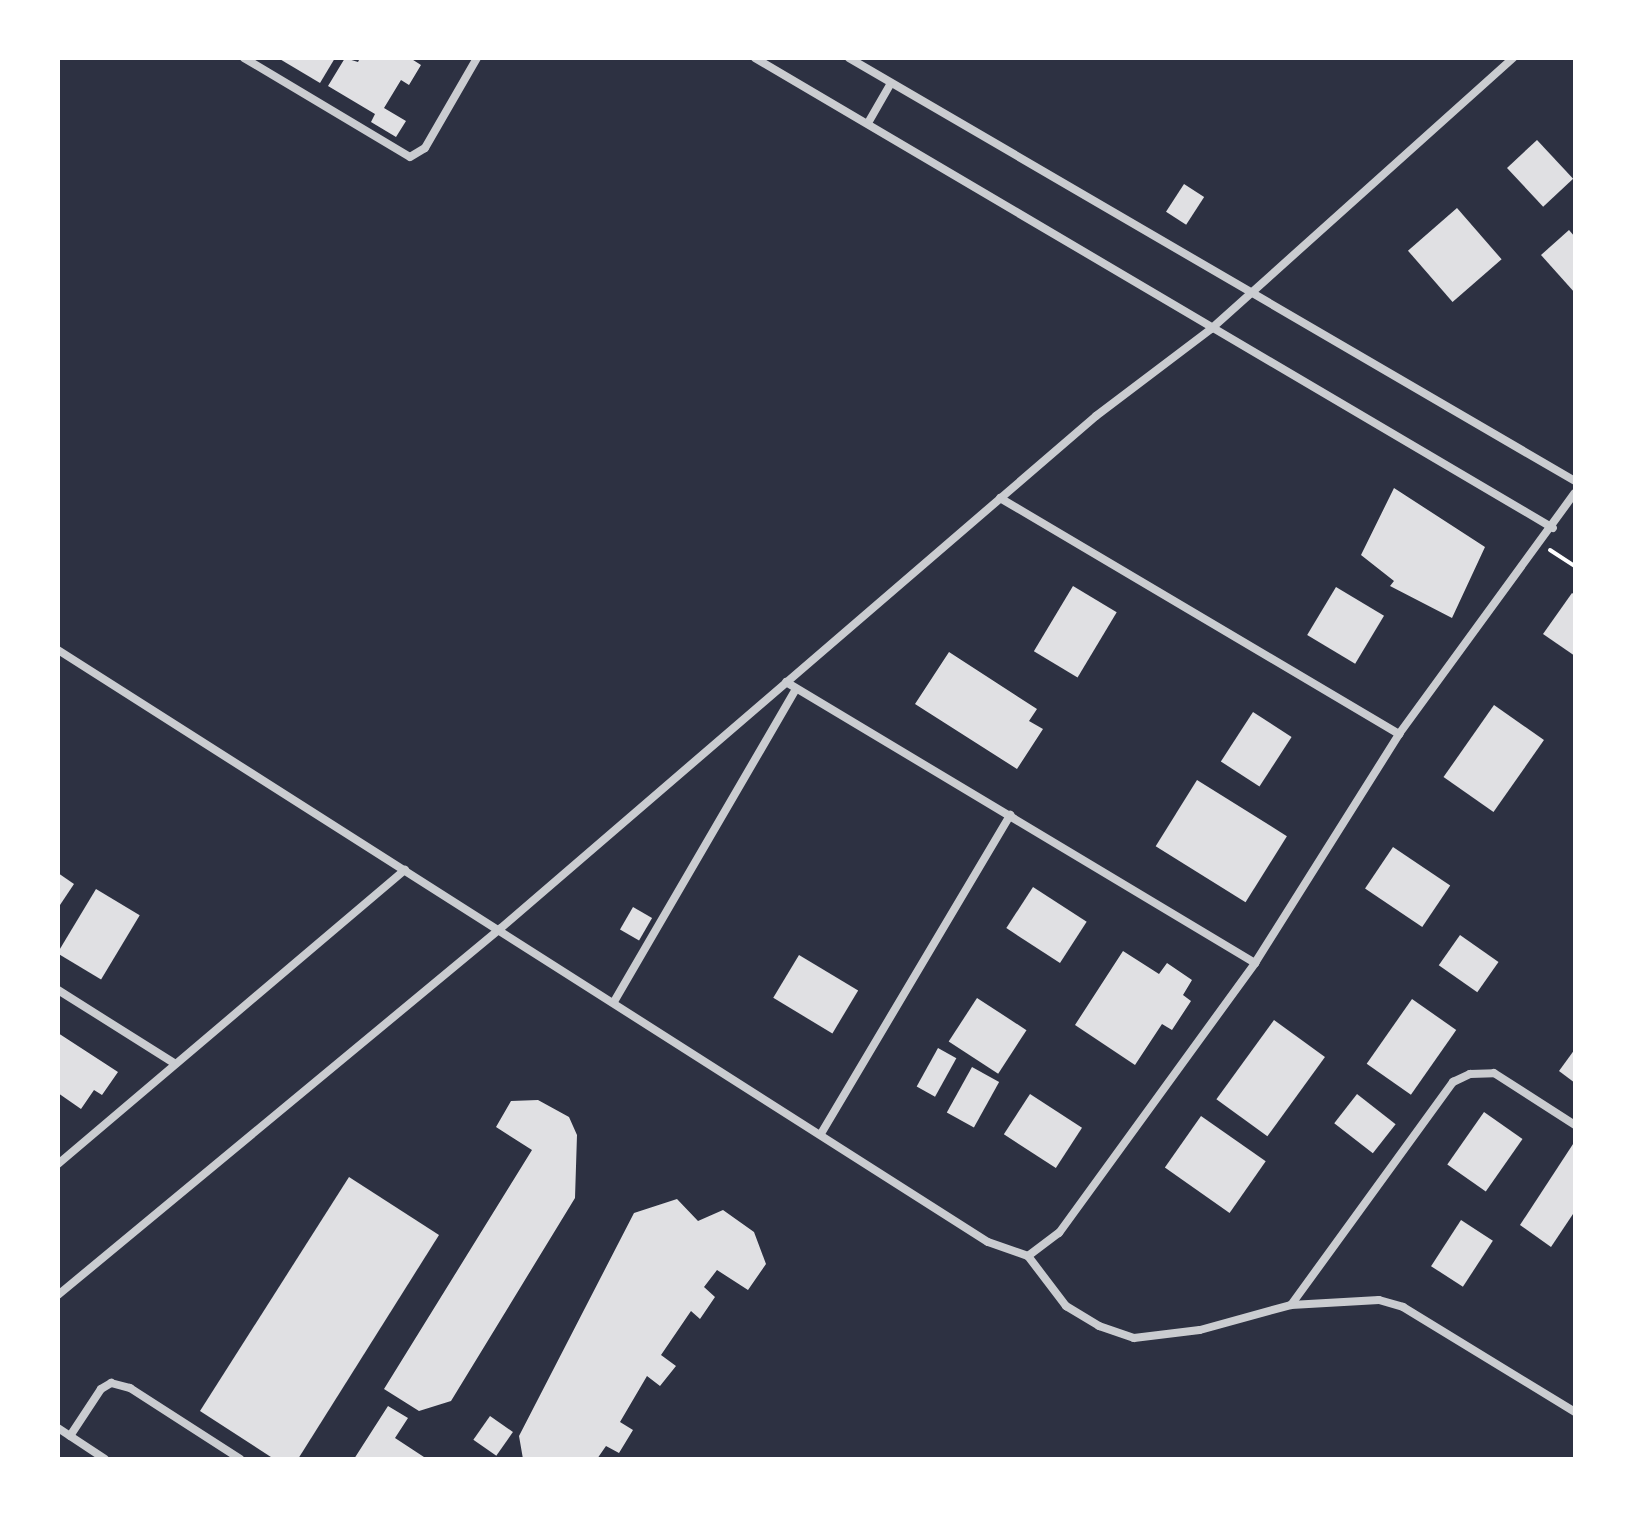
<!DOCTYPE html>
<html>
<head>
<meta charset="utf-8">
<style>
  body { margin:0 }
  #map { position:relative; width:1633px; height:1517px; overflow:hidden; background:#2d3142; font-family:Figtree,sans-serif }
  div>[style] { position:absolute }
  .building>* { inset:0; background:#e0e0e3; transform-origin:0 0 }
  .path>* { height:4px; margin:-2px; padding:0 2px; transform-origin:2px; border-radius:2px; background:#fff }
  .minor>* { height:8px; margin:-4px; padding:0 4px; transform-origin:4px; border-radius:4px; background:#caccd0 }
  span { translate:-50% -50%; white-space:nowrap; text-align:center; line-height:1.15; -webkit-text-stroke:7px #fff; paint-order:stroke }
  .frame { position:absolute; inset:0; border:60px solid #fff; pointer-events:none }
</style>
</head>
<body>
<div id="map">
  <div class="building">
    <div style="clip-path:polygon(278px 58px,335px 58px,320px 83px)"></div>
    <div style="clip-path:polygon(345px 58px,358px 62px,360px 58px,410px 58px,421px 65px,409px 85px,401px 80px,384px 108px,406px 121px,396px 137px,371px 122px,375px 114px,328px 86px)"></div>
    <div style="left:1537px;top:140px;width:53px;height:41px;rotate:47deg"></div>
    <div style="left:1184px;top:184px;width:24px;height:33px;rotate:33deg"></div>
    <div style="left:1457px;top:208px;width:68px;height:65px;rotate:49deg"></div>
    <div style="clip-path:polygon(1569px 230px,1575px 237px,1575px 293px,1541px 255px)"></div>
    <div style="clip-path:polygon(1394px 488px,1485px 547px,1452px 618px,1390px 586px,1394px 581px,1361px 555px)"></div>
    <div style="left:1073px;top:586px;width:51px;height:76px;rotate:31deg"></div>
    <div style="left:1336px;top:587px;width:56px;height:56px;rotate:31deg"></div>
    <div style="clip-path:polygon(1572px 593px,1575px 595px,1575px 656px,1543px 634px)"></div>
    <div style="clip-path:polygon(949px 652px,1037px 709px,1029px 721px,1043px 729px,1017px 769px,915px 704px)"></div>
    <div style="left:1494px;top:705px;width:61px;height:88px;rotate:35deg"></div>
    <div style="left:1253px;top:712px;width:46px;height:59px;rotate:33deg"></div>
    <div style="left:1197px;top:780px;width:106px;height:78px;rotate:32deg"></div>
    <div style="left:1393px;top:847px;width:69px;height:50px;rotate:34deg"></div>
    <div style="clip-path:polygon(58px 873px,74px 884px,58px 908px)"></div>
    <div style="left:1033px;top:887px;width:64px;height:49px;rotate:33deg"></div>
    <div style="left:96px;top:889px;width:51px;height:75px;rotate:31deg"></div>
    <div style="left:633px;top:907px;width:22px;height:26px;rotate:30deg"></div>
    <div style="left:1460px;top:935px;width:47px;height:37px;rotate:35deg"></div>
    <div style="clip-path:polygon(1123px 951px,1159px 974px,1167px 963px,1192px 980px,1183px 995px,1191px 1001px,1172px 1030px,1162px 1024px,1135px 1065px,1075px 1025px)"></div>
    <div style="left:799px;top:955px;width:69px;height:50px;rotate:31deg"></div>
    <div style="left:977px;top:998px;width:59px;height:52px;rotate:33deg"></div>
    <div style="left:1412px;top:999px;width:54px;height:79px;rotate:35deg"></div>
    <div style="left:1274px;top:1020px;width:63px;height:98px;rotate:36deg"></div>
    <div style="clip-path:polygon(58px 1033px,118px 1072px,102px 1095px,94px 1090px,81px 1109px,58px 1093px)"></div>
    <div style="left:938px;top:1048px;width:21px;height:44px;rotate:29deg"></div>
    <div style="clip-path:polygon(1575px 1049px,1575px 1083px,1559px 1071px)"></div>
    <div style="left:972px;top:1067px;width:31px;height:52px;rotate:29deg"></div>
    <div style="left:1030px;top:1094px;width:62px;height:48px;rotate:33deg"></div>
    <div style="left:1357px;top:1094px;width:49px;height:37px;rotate:38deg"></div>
    <div style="clip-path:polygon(538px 1100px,569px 1117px,577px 1135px,575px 1198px,451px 1401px,419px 1411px,384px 1389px,532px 1150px,496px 1127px,511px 1101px)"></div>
    <div style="left:1484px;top:1112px;width:47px;height:64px;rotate:35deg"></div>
    <div style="left:1201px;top:1116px;width:79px;height:63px;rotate:35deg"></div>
    <div style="clip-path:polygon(1575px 1141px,1575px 1211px,1551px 1247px,1520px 1225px)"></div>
    <div style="clip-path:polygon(349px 1177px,439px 1235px,298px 1459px,274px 1459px,200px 1411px)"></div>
    <div style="clip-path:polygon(677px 1199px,698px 1221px,723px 1210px,754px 1232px,766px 1264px,748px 1290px,717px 1270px,704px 1287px,715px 1297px,700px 1319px,691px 1311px,661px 1355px,676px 1366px,660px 1386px,647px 1376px,620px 1422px,633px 1430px,619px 1453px,606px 1446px,597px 1459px,523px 1459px,519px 1436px,634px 1213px)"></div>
    <div style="left:1461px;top:1220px;width:38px;height:55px;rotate:33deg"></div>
    <div style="clip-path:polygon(388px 1406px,408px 1418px,395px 1438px,427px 1459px,354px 1459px)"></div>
    <div style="left:490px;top:1416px;width:28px;height:29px;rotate:35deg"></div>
  </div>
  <div class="path">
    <div style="left:1550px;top:550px;width:30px;rotate:33deg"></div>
  </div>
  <div class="minor">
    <div style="left:244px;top:58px;width:193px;rotate:30.8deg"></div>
    <div style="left:410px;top:157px;width:17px;rotate:-31deg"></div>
    <div style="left:425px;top:148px;width:104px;rotate:-60deg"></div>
    <div style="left:755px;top:58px;width:926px;rotate:30.5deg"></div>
    <div style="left:849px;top:58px;width:840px;rotate:30.23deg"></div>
    <div style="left:868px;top:123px;width:46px;rotate:-60.1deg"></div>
    <div style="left:1000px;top:498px;width:464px;rotate:30.6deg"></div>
    <div style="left:58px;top:650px;width:1102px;rotate:32.48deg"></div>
    <div style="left:988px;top:1242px;width:42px;rotate:19.3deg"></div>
    <div style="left:1028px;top:1256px;width:39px;rotate:-37deg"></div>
    <div style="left:1059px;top:1233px;width:334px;rotate:-54deg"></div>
    <div style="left:1255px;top:963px;width:271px;rotate:-57.8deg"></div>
    <div style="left:1399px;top:734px;width:298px;rotate:-53.9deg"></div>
    <div style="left:786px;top:682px;width:547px;rotate:30.93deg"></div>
    <div style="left:58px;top:990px;width:137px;rotate:32.2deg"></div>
    <div style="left:615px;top:1000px;width:360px;rotate:-59.8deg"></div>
    <div style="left:822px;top:1132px;width:369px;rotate:-59.3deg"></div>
    <div style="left:58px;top:1164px;width:455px;rotate:-40.3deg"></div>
    <div style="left:1028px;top:1256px;width:63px;rotate:52.8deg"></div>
    <div style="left:1066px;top:1306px;width:39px;rotate:31deg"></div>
    <div style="left:1099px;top:1326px;width:37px;rotate:19deg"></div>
    <div style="left:1134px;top:1338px;width:66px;rotate:-6.9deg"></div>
    <div style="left:1200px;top:1330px;width:94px;rotate:-15.4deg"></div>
    <div style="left:1291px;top:1305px;width:88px;rotate:-3.3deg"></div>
    <div style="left:1379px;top:1300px;width:25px;rotate:16deg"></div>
    <div style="left:1403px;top:1307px;width:202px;rotate:31.4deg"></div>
    <div style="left:58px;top:1295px;width:575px;rotate:-39.64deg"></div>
    <div style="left:501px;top:928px;width:785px;rotate:-40.71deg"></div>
    <div style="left:1096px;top:416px;width:144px;rotate:-37.1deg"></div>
    <div style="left:1211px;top:329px;width:406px;rotate:-41.9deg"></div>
    <div style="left:1291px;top:1305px;width:276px;rotate:-54deg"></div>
    <div style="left:1453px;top:1082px;width:19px;rotate:-25deg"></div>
    <div style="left:1470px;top:1074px;width:24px;rotate:-2deg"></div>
    <div style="left:1494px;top:1073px;width:96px;rotate:32.7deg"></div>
    <div style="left:58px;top:1428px;width:56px;rotate:33.4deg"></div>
    <div style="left:70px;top:1436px;width:56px;rotate:-56.6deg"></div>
    <div style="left:101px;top:1389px;width:12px;rotate:-31deg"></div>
    <div style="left:111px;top:1383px;width:20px;rotate:15deg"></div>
    <div style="left:130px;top:1388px;width:131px;rotate:32.8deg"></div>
  </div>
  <div class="frame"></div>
</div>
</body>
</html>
